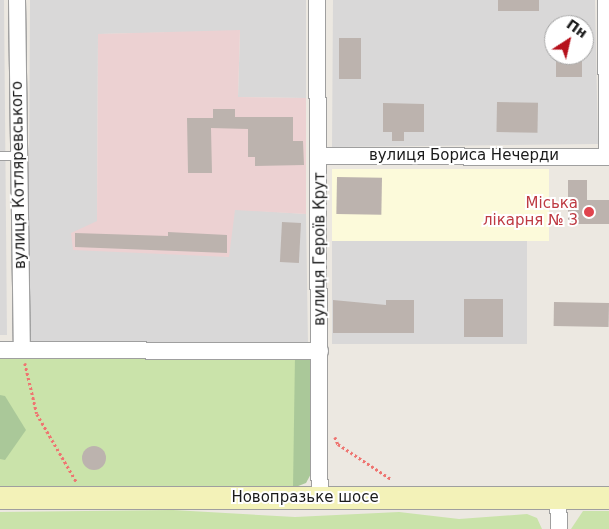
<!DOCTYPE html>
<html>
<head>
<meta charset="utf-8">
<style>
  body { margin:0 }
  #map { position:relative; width:609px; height:529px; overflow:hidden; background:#ece8e1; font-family:"DejaVu Sans",sans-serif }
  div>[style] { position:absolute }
  .residential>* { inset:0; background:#d9d8d8; transform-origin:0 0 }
  .commercial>* { inset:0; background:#ecd1d2 }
  .education>* { inset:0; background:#fcfada; transform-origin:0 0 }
  .grass>* { inset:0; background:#cae3aa; transform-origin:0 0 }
  .forest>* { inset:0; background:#aac899 }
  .building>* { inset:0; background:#bcb3ae; transform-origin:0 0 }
  .round { border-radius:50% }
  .path>* { height:2.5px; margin-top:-1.25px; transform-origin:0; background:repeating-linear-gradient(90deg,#ee7571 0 2.5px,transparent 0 5px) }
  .roads { filter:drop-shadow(1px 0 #9f9f9f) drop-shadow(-1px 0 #9f9f9f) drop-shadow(0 1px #9f9f9f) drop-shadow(0 -1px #9f9f9f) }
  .service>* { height:8px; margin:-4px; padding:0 4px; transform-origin:4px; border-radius:4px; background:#fff }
  .minor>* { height:16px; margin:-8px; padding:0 8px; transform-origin:8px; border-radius:8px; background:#fff }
  .secondary>* { height:22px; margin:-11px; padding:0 11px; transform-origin:11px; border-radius:11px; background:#f3f2b8 }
  .dots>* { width:14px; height:14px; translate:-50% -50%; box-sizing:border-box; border:2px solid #fff; border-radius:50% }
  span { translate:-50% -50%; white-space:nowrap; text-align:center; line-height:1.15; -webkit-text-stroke:4px #fff; paint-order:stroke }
  .street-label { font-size:15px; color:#1b1b1b }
  .health-label { font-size:15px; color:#be3a42 }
  .right { translate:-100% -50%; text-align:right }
  .north { position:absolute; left:544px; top:15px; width:50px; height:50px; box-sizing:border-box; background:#fff; border:1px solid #a4a4a4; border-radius:50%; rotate:35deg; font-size:14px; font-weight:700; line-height:20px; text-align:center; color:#1b1b1b }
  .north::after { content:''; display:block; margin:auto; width:18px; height:22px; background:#b6101b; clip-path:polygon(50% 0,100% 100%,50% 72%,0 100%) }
</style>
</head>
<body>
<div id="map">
  <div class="residential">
    <div style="clip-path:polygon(0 0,4px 0,7px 335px,0 335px)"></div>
    <div style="clip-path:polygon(30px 0,306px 0,306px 98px,238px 97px,240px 31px,98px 34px,97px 221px,228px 257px,234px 209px,306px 214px,308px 344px,28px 343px)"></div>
    <div style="clip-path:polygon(evenodd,333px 0,595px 0,598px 144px,332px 147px,333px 0,554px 25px,584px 25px,584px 55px,554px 55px,554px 25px)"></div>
    <div style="left:332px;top:241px;width:195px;height:103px"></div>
  </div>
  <div class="commercial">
    <div style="clip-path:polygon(240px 30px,238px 97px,306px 98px,306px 214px,235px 210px,229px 257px,73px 250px,71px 233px,97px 221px,98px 34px)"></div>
  </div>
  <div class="education">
    <div style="left:332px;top:169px;width:217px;height:72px"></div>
  </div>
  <div class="grass">
    <div style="left:0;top:354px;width:295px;height:134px"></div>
    <div style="clip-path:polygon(173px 510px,295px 517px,399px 512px,459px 519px,527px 514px,537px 518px,542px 529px,0 529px,0 512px)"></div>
    <div style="clip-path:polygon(583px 511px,609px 511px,609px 529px,571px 529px)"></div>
  </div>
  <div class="forest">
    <div style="clip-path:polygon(295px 355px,311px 359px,312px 472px,306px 483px,293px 488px)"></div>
    <div style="clip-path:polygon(0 395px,5px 396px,26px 430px,5px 460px,0 459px)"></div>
  </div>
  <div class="building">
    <div style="left:498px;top:0;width:41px;height:11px"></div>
    <div style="left:339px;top:38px;width:22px;height:41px"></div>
    <div style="left:556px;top:55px;width:26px;height:22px"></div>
    <div style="left:497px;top:102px;width:41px;height:30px;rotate:1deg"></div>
    <div style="clip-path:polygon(383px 103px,424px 104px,424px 132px,404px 132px,404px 141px,392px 141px,392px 132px,383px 132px)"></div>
    <div style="clip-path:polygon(213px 109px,235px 109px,235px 117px,293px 117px,293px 141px,303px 141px,304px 165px,255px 166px,255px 157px,248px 157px,248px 129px,211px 128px,212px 173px,188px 173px,187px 118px,213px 118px)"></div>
    <div style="left:337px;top:177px;width:45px;height:37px;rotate:1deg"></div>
    <div style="clip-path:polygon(568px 180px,587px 180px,587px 200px,609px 200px,609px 224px,568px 224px)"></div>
    <div style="left:282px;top:222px;width:19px;height:40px;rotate:3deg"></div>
    <div style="clip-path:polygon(168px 232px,227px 235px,227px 253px,75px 247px,75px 233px,168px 236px)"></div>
    <div style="left:464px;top:299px;width:39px;height:38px"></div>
    <div style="clip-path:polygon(333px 300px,386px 305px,386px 300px,414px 300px,414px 333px,333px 333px)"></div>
    <div style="left:554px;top:302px;width:55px;height:24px;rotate:1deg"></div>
    <div class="round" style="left:82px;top:446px;width:24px;height:24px"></div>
  </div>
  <div class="path">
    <div style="left:25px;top:363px;width:52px;rotate:76.8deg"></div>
    <div style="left:37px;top:414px;width:78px;rotate:59.8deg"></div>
    <div style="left:335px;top:437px;width:8px;rotate:67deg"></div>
    <div style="left:338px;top:444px;width:64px;rotate:33.4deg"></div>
  </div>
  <div class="roads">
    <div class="service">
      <div style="left:0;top:156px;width:19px"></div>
    </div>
    <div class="minor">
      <div style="left:17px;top:0;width:350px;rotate:89.2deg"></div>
      <div style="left:317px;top:0;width:498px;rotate:89.7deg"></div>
      <div style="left:606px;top:0;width:157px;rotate:89.6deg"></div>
      <div style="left:319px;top:156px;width:290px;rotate:0.2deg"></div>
      <div style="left:0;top:350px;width:320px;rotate:0.2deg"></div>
      <div style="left:558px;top:498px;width:31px;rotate:88deg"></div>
    </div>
    <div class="secondary">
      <div style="left:0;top:498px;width:609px"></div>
    </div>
  </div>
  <div class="dots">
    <div style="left:589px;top:212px;background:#e0444e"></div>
  </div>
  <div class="street-label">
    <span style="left:464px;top:156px">вулиця Бориса Нечерди</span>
    <span style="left:19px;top:175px;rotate:-91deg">вулиця Котляревського</span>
    <span style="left:320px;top:249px;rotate:-90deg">вулиця Героїв Крут</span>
    <span style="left:305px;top:498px">Новопразьке шосе</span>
  </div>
  <div class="health-label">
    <span class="right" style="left:578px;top:212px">Міська<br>лікарня № 3</span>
  </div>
  <div class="north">Пн</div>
</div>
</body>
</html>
